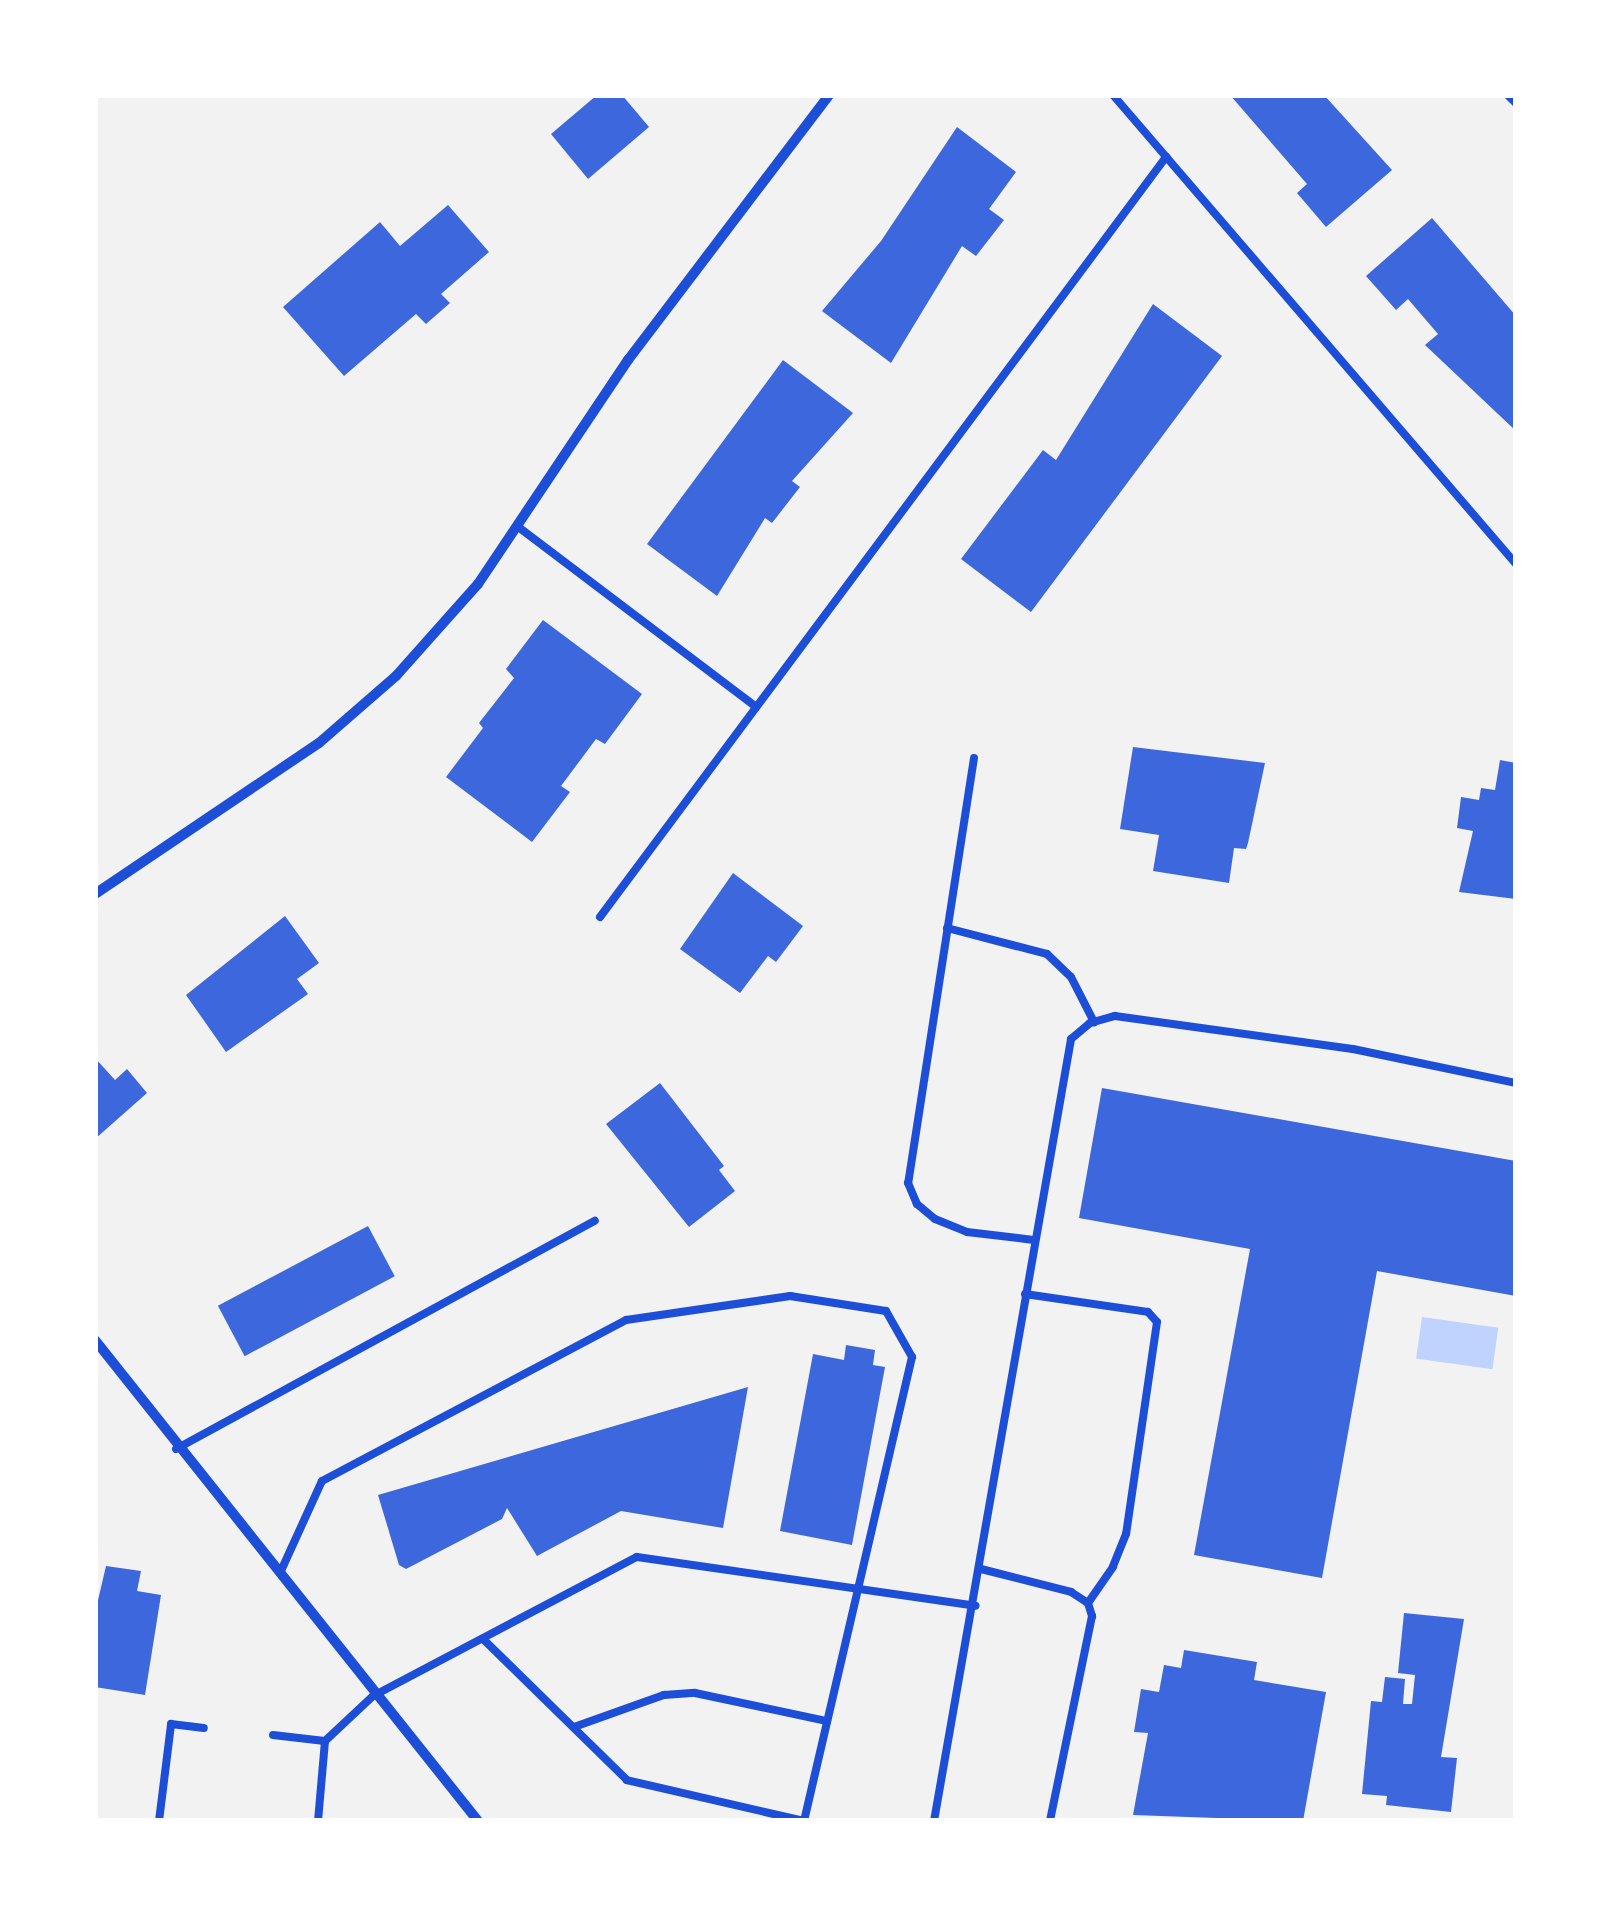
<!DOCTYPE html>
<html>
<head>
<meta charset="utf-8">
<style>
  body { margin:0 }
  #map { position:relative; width:1611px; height:1916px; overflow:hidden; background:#f2f2f2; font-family:"Fira Sans",sans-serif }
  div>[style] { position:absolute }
  .water>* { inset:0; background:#bfd3fe; transform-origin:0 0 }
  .building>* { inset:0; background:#3d67dc; transform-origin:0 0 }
  .service>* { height:8px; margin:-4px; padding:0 4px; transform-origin:4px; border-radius:4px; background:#1d4ed8 }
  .minor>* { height:10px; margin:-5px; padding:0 5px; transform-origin:5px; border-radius:5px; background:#1d4ed8 }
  span { translate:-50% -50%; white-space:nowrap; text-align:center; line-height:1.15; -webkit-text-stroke:10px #fff; paint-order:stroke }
  .frame { position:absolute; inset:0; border:98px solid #fff; pointer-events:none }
</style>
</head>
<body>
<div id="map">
  <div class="water">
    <div style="left:1422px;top:1317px;width:77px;height:42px;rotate:8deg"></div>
  </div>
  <div class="building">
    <div style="clip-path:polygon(597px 95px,622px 95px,649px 127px,588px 179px,551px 134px)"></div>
    <div style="clip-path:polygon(1230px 95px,1324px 95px,1392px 170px,1326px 227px,1297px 193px,1307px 184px)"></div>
    <div style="clip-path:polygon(957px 127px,1016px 172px,989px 209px,1004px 220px,976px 256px,962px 246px,891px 363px,822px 311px,881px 241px)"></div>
    <div style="clip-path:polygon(448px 205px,489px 252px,441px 294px,450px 303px,426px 324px,416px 314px,344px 376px,283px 307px,380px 222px,400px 246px)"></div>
    <div style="clip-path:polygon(1432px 218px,1516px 316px,1516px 431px,1425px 345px,1438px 334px,1408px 299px,1396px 310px,1366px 276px)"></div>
    <div style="clip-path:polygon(1153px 304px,1222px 356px,1031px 612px,961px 559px,1043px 450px,1056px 460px)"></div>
    <div style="clip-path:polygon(783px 360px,853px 413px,792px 481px,800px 487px,772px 523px,765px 518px,717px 596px,647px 544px)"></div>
    <div style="clip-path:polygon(543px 620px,642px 694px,605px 744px,596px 739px,561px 786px,570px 792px,532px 842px,446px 777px,483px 728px,479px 723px,514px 678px,506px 669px)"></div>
    <div style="clip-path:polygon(1133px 747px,1265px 763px,1248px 843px,1246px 849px,1234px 848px,1229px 883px,1153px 871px,1159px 835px,1120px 829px)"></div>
    <div style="clip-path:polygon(1500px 760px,1516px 763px,1516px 899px,1459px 892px,1473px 831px,1457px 828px,1461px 797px,1479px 800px,1481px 788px,1495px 790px)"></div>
    <div style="clip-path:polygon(733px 873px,803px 926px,776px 962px,768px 956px,740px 993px,680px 949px)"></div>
    <div style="clip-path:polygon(285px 916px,319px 963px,297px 979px,308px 994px,226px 1052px,186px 995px)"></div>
    <div style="clip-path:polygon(95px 1058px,115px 1080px,127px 1069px,147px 1093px,95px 1139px)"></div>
    <div style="clip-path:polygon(660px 1083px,724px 1166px,719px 1170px,735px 1191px,689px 1227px,606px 1124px)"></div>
    <div style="clip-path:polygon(1102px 1088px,1516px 1161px,1516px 1296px,1377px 1271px,1322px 1578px,1194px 1555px,1250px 1249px,1079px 1218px)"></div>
    <div style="left:368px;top:1226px;width:57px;height:170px;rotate:62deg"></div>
    <div style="clip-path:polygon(846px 1345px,875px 1350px,873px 1365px,885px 1367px,852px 1545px,780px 1531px,813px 1354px,844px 1360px)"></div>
    <div style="clip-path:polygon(748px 1387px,723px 1528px,621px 1511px,537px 1556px,507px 1508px,502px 1519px,406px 1569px,399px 1565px,378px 1495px)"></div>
    <div style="clip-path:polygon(106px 1566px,141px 1571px,137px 1591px,161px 1595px,145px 1695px,95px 1687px,95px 1613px)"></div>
    <div style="clip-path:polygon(1404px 1613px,1464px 1619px,1441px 1757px,1457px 1758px,1451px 1812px,1386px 1805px,1387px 1796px,1362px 1794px,1371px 1701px,1382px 1702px,1385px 1677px,1405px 1679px,1403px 1704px,1412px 1704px,1415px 1675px,1398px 1673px)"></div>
    <div style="clip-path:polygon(1184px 1650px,1257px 1662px,1254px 1680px,1326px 1692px,1303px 1821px,1133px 1815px,1148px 1733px,1134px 1732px,1141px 1689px,1159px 1692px,1164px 1665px,1181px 1668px)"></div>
  </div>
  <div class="service">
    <div style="left:1113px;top:95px;width:618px;rotate:49.33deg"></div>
    <div style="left:517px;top:526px;width:300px;rotate:37.1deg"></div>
    <div style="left:974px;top:758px;width:430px;rotate:98.8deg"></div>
    <div style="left:908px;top:1183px;width:23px;rotate:67deg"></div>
    <div style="left:917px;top:1204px;width:23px;rotate:40deg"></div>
    <div style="left:935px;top:1219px;width:35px;rotate:22deg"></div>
    <div style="left:967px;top:1232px;width:67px;rotate:6.8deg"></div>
    <div style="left:600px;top:917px;width:948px;rotate:-53.32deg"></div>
    <div style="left:947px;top:928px;width:103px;rotate:14.6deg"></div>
    <div style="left:1047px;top:954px;width:33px;rotate:44deg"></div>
    <div style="left:1071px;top:977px;width:51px;rotate:62.9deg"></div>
    <div style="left:1025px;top:1294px;width:124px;rotate:8.3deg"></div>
    <div style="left:1148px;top:1312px;width:13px;rotate:48deg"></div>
    <div style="left:1157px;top:1322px;width:214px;rotate:98.3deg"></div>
    <div style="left:1126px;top:1534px;width:35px;rotate:112deg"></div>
    <div style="left:1113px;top:1567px;width:44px;rotate:124.8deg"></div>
    <div style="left:176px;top:1449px;width:477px;rotate:-28.6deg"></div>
    <div style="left:981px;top:1569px;width:93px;rotate:14.3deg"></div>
    <div style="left:1071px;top:1592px;width:20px;rotate:33deg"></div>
    <div style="left:1088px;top:1603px;width:14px;rotate:73deg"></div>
    <div style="left:1092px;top:1616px;width:209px;rotate:101.6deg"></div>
    <div style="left:280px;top:1573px;width:101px;rotate:-65.5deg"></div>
    <div style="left:322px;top:1481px;width:344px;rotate:-27.9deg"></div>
    <div style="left:626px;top:1320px;width:166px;rotate:-8.3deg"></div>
    <div style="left:790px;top:1296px;width:97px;rotate:8.9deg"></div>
    <div style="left:886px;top:1311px;width:53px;rotate:60.5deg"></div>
    <div style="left:912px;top:1357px;width:476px;rotate:103.1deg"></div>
    <div style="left:804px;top:1821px;width:182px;rotate:-167deg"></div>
    <div style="left:627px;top:1780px;width:202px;rotate:-135.6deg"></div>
    <div style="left:574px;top:1727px;width:96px;rotate:-19.6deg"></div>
    <div style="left:664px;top:1695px;width:31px;rotate:-4deg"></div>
    <div style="left:695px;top:1693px;width:135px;rotate:12deg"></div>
    <div style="left:273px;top:1735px;width:52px;rotate:6.6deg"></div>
    <div style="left:325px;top:1741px;width:66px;rotate:-43.2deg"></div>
    <div style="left:373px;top:1696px;width:298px;rotate:-27.8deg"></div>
    <div style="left:637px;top:1557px;width:342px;rotate:8.2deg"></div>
    <div style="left:159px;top:1821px;width:98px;rotate:-82.9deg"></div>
    <div style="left:171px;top:1724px;width:33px;rotate:7deg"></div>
    <div style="left:318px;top:1821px;width:80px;rotate:-85deg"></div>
    <div style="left:934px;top:1821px;width:794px;rotate:-80.06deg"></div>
    <div style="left:1071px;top:1039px;width:25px;rotate:-40deg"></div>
    <div style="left:1090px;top:1023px;width:26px;rotate:-16deg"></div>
    <div style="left:1115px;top:1016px;width:240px;rotate:7.9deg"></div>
    <div style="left:1353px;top:1049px;width:167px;rotate:11.8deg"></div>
  </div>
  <div class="minor">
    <div style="left:1509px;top:95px;width:10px;rotate:45deg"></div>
    <div style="left:95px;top:894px;width:270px;rotate:-34deg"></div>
    <div style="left:319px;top:743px;width:102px;rotate:-41deg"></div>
    <div style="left:396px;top:676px;width:123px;rotate:-48.3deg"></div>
    <div style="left:478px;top:584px;width:270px;rotate:-56.2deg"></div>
    <div style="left:628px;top:360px;width:333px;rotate:-52.8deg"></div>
    <div style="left:95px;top:1340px;width:615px;rotate:51.47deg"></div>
  </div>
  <div class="frame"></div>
</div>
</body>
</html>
